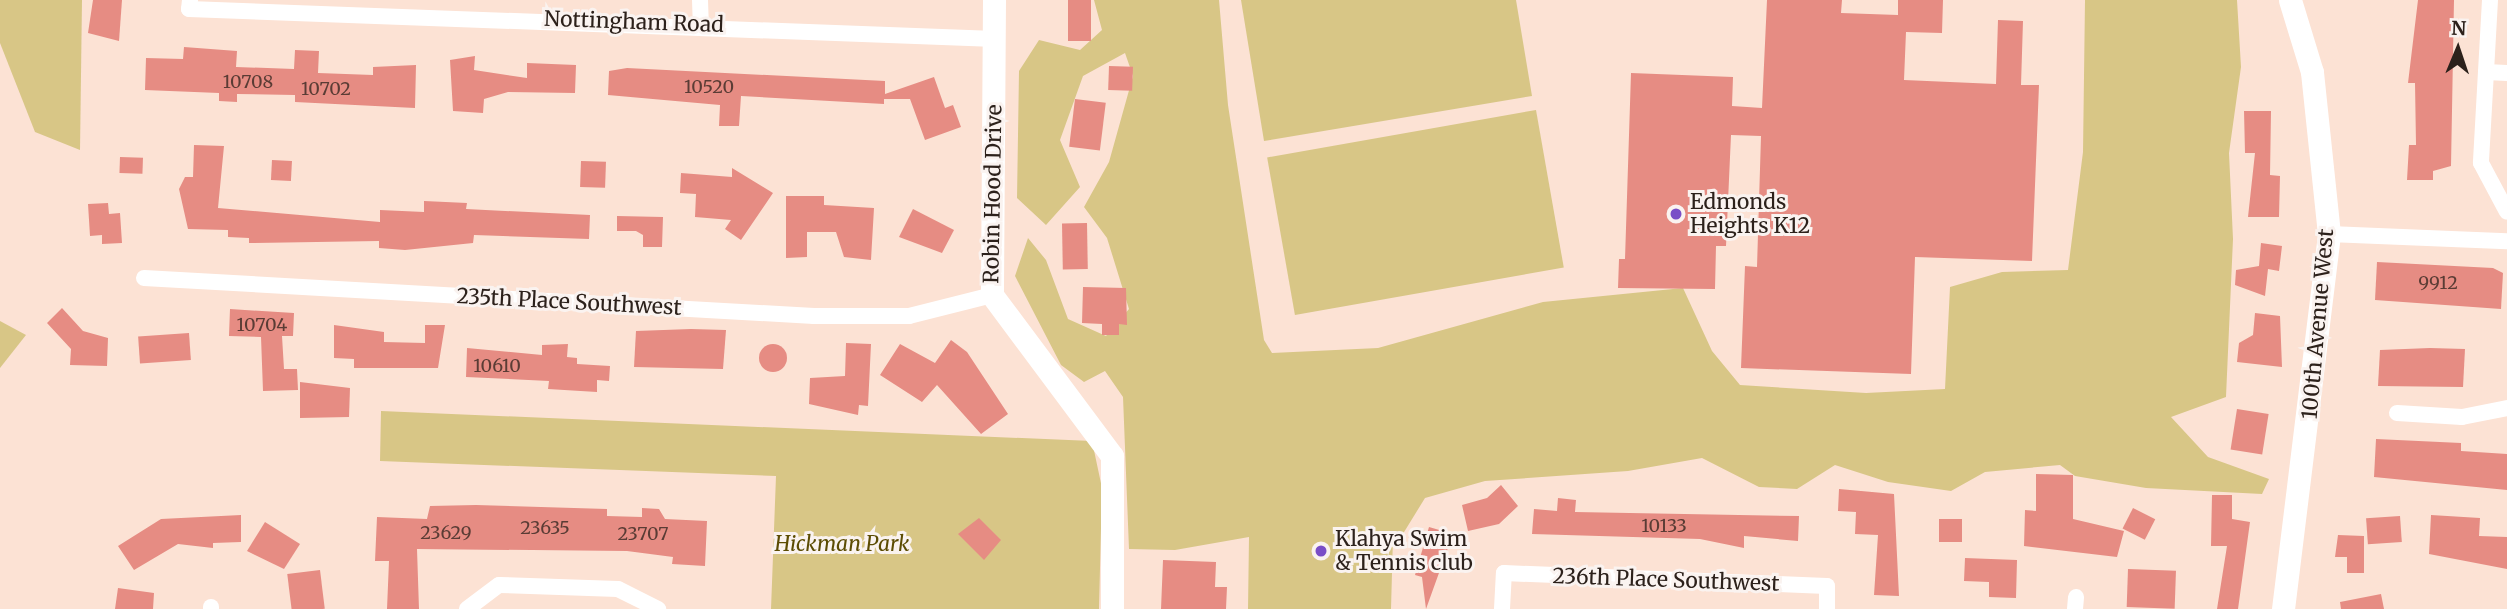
<!DOCTYPE html>
<html>
<head>
<meta charset="utf-8">
<style>
  body { margin:0 }
  #map { position:relative; width:2507px; height:609px; overflow:hidden; background:#fce2d4; font-family:Merriweather,serif }
  div>[style] { position:absolute }
  .green>* { inset:0; background:#d8c686; transform-origin:0 0 }
  .building>* { inset:0; background:#e68c83; transform-origin:0 0 }
  .round { border-radius:50% }
  .street>* { height:16px; margin:-8px; padding:0 8px; transform-origin:8px; border-radius:8px; background:#fff }
  .secondary>* { height:23px; margin:-11.5px; padding:0 11.5px; transform-origin:11.5px; border-radius:11.5px; background:#fff }
  .dots>* { width:19px; height:19px; translate:-50% -50%; box-sizing:border-box; border:4px solid #faf3f0; border-radius:50% }
  span { translate:-50% -50%; white-space:nowrap; text-align:center; line-height:1.15; -webkit-text-stroke:6px #faf3f0; paint-order:stroke }
  .number-label { font-size:18px; color:#5a3c35 }
  .number-label span { -webkit-text-stroke-width:0 }
  .street-label { font-size:21px; color:#2c211b }
  .poi-label { font-size:21px; color:#2c211b }
  .left { translate:0 -50%; text-align:left }
  .park-label { font-size:21px; color:#5c4c03; font-style:italic }
  .north { position:absolute; left:2423px; top:14px; width:70px; height:70px; -webkit-text-stroke:5px #faf3f0; paint-order:stroke; rotate:2deg; font-size:19px; font-weight:700; line-height:28px; text-align:center; color:#2c211b }
  .north::after { content:''; display:block; margin:auto; width:24px; height:32px; background:#2c211b; clip-path:polygon(50% 0,100% 100%,50% 72%,0 100%) }
</style>
</head>
<body>
<div id="map">
  <div class="green">
    <div style="clip-path:polygon(0 0,82px 0,80px 150px,35px 132px,0 43px)"></div>
    <div style="clip-path:polygon(1094px 0,1219px 0,1228px 105px,1264px 340px,1272px 353px,1378px 348px,1543px 302px,1683px 288px,1712px 351px,1740px 385px,1866px 393px,1945px 389px,1950px 287px,2002px 272px,2068px 270px,2083px 152px,2085px 0,2237px 0,2241px 67px,2229px 153px,2233px 239px,2226px 397px,2171px 417px,2208px 457px,2269px 479px,2262px 494px,2146px 488px,2075px 476px,2060px 465px,1985px 472px,1951px 491px,1888px 482px,1835px 465px,1797px 489px,1759px 487px,1702px 458px,1628px 471px,1485px 481px,1425px 498px,1401px 537px,1393px 537px,1391px 609px,1248px 609px,1249px 537px,1175px 550px,1129px 549px,1123px 397px,1105px 371px,1084px 382px,1061px 365px,1015px 276px,1028px 238px,1046px 260px,1068px 319px,1106px 336px,1129px 309px,1107px 238px,1084px 207px,1109px 162px,1133px 76px,1125px 53px,1083px 76px,1060px 140px,1080px 187px,1046px 225px,1017px 198px,1019px 71px,1039px 40px,1080px 50px,1102px 30px)"></div>
    <div style="clip-path:polygon(1241px 0,1516px 0,1532px 96px,1264px 141px)"></div>
    <div style="left:1536px;top:110px;width:160px;height:273px;rotate:80deg"></div>
    <div style="clip-path:polygon(0 321px,26px 335px,0 368px)"></div>
    <div style="clip-path:polygon(381px 411px,1092px 441px,1102px 488px,1099px 609px,771px 609px,776px 476px,380px 461px)"></div>
  </div>
  <div class="building">
    <div style="clip-path:polygon(93px 0,122px 0,119px 41px,88px 33px)"></div>
    <div style="left:1068px;top:0;width:23px;height:41px"></div>
    <div style="clip-path:polygon(1767px 0,1842px 0,1841px 13px,1898px 15px,1898px 0,1943px 0,1942px 33px,1906px 32px,1904px 80px,1996px 84px,1998px 20px,2023px 21px,2021px 85px,2039px 85px,2032px 261px,1915px 257px,1911px 374px,1741px 368px,1745px 266px,1757px 267px,1761px 136px,1731px 135px,1726px 246px,1716px 246px,1715px 289px,1618px 288px,1619px 259px,1625px 259px,1631px 73px,1733px 77px,1732px 106px,1762px 108px)"></div>
    <div style="clip-path:polygon(2418px 0,2454px 0,2451px 166px,2433px 171px,2433px 180px,2407px 180px,2409px 145px,2416px 145px,2415px 83px,2408px 83px)"></div>
    <div style="clip-path:polygon(184px 47px,237px 51px,236px 67px,294px 69px,295px 50px,319px 51px,318px 73px,373px 75px,373px 67px,416px 65px,415px 108px,295px 102px,295px 95px,237px 94px,237px 102px,219px 101px,219px 93px,145px 90px,146px 58px,183px 59px)"></div>
    <div style="clip-path:polygon(475px 56px,474px 70px,527px 78px,527px 63px,576px 65px,575px 93px,508px 92px,484px 99px,483px 113px,453px 111px,450px 60px)"></div>
    <div style="left:1109px;top:66px;width:24px;height:24px;rotate:2deg"></div>
    <div style="clip-path:polygon(627px 68px,885px 81px,885px 94px,934px 77px,945px 108px,953px 105px,961px 127px,925px 140px,910px 99px,884px 99px,884px 104px,741px 96px,739px 126px,719px 126px,720px 105px,608px 95px,609px 71px)"></div>
    <div style="left:1075px;top:99px;width:31px;height:48px;rotate:7deg"></div>
    <div style="clip-path:polygon(2244px 111px,2271px 111px,2270px 175px,2280px 176px,2279px 217px,2248px 217px,2255px 153px,2245px 153px)"></div>
    <div style="clip-path:polygon(194px 145px,224px 146px,218px 208px,380px 222px,380px 210px,424px 212px,424px 201px,467px 203px,466px 209px,590px 215px,589px 239px,474px 235px,473px 243px,405px 250px,379px 248px,379px 241px,249px 243px,249px 238px,228px 237px,228px 230px,188px 229px,179px 189px,185px 177px,193px 177px)"></div>
    <div style="left:120px;top:157px;width:23px;height:16px;rotate:2deg"></div>
    <div style="left:272px;top:160px;width:20px;height:20px;rotate:3deg"></div>
    <div style="left:581px;top:161px;width:25px;height:26px;rotate:2deg"></div>
    <div style="clip-path:polygon(732px 168px,773px 193px,741px 240px,725px 229px,731px 220px,695px 217px,696px 194px,680px 193px,681px 173px,732px 177px)"></div>
    <div style="clip-path:polygon(786px 196px,824px 196px,824px 205px,874px 208px,871px 260px,844px 257px,836px 232px,807px 232px,807px 257px,786px 258px)"></div>
    <div style="clip-path:polygon(108px 203px,109px 214px,120px 213px,122px 243px,102px 244px,102px 235px,90px 236px,88px 204px)"></div>
    <div style="clip-path:polygon(913px 209px,954px 230px,942px 253px,899px 237px)"></div>
    <div style="clip-path:polygon(617px 216px,663px 217px,662px 247px,643px 247px,643px 235px,636px 231px,617px 231px)"></div>
    <div style="left:1087px;top:223px;width:46px;height:25px;rotate:89deg"></div>
    <div style="clip-path:polygon(2261px 243px,2282px 246px,2279px 271px,2268px 269px,2265px 296px,2235px 285px,2236px 270px,2259px 266px)"></div>
    <div style="clip-path:polygon(2377px 262px,2493px 268px,2503px 273px,2501px 309px,2375px 300px)"></div>
    <div style="clip-path:polygon(1083px 287px,1126px 288px,1127px 325px,1119px 324px,1119px 335px,1102px 335px,1102px 324px,1082px 323px)"></div>
    <div style="clip-path:polygon(62px 308px,83px 331px,108px 338px,107px 366px,70px 365px,71px 349px,47px 323px)"></div>
    <div style="clip-path:polygon(230px 309px,294px 313px,293px 336px,282px 336px,284px 369px,297px 369px,298px 390px,263px 391px,261px 337px,229px 336px)"></div>
    <div style="clip-path:polygon(2255px 313px,2280px 316px,2282px 367px,2237px 362px,2239px 343px,2253px 335px)"></div>
    <div style="clip-path:polygon(334px 325px,384px 332px,384px 342px,425px 343px,425px 325px,445px 325px,438px 368px,354px 368px,354px 359px,334px 358px)"></div>
    <div style="clip-path:polygon(691px 329px,726px 330px,723px 369px,634px 367px,636px 331px)"></div>
    <div style="left:189px;top:333px;width:27px;height:51px;rotate:86deg"></div>
    <div style="clip-path:polygon(951px 340px,967px 352px,1008px 414px,981px 434px,937px 385px,922px 402px,880px 375px,900px 344px,935px 363px)"></div>
    <div style="clip-path:polygon(846px 343px,871px 344px,868px 406px,859px 405px,858px 415px,809px 404px,810px 378px,845px 376px)"></div>
    <div class="round" style="left:759px;top:344px;width:28px;height:28px"></div>
    <div style="clip-path:polygon(568px 344px,567px 357px,577px 358px,577px 364px,610px 366px,609px 381px,597px 380px,597px 392px,548px 389px,549px 381px,466px 377px,467px 348px,542px 355px,542px 345px)"></div>
    <div style="clip-path:polygon(2430px 348px,2465px 349px,2463px 387px,2378px 386px,2380px 350px)"></div>
    <div style="clip-path:polygon(300px 382px,350px 388px,349px 417px,300px 418px)"></div>
    <div style="left:2237px;top:409px;width:32px;height:41px;rotate:9deg"></div>
    <div style="clip-path:polygon(2376px 439px,2461px 443px,2461px 451px,2507px 454px,2507px 490px,2374px 477px)"></div>
    <div style="clip-path:polygon(2036px 474px,2073px 475px,2073px 519px,2124px 531px,2117px 557px,2024px 546px,2025px 510px,2036px 511px)"></div>
    <div style="clip-path:polygon(1501px 485px,1518px 506px,1499px 524px,1468px 531px,1462px 505px,1487px 498px)"></div>
    <div style="clip-path:polygon(1839px 489px,1894px 494px,1899px 596px,1874px 595px,1878px 535px,1855px 534px,1856px 512px,1838px 511px)"></div>
    <div style="clip-path:polygon(2212px 495px,2232px 495px,2232px 519px,2250px 522px,2238px 609px,2217px 609px,2227px 546px,2211px 546px)"></div>
    <div style="clip-path:polygon(1558px 498px,1576px 500px,1575px 512px,1799px 516px,1798px 541px,1744px 536px,1744px 548px,1700px 539px,1532px 534px,1534px 509px,1557px 511px)"></div>
    <div style="clip-path:polygon(476px 505px,607px 509px,607px 516px,642px 517px,642px 508px,659px 509px,665px 519px,707px 521px,705px 566px,672px 564px,673px 557px,627px 551px,417px 549px,419px 609px,387px 609px,389px 561px,375px 561px,377px 517px,427px 519px,430px 506px)"></div>
    <div style="left:2133px;top:508px;width:25px;height:23px;rotate:27deg"></div>
    <div style="clip-path:polygon(241px 515px,241px 542px,213px 543px,213px 548px,178px 544px,134px 570px,118px 546px,161px 519px)"></div>
    <div style="clip-path:polygon(2431px 515px,2480px 518px,2479px 536px,2507px 537px,2507px 569px,2429px 554px)"></div>
    <div style="left:2400px;top:516px;width:26px;height:34px;rotate:86deg"></div>
    <div style="clip-path:polygon(979px 518px,1001px 540px,984px 560px,958px 534px)"></div>
    <div style="left:1939px;top:519px;width:23px;height:23px"></div>
    <div style="clip-path:polygon(265px 522px,300px 544px,284px 569px,247px 551px)"></div>
    <div style="clip-path:polygon(1429px 527px,1453px 534px,1426px 609px,1422px 577px,1415px 575px)"></div>
    <div style="clip-path:polygon(2338px 535px,2364px 536px,2364px 573px,2347px 573px,2347px 557px,2335px 557px)"></div>
    <div style="clip-path:polygon(1965px 558px,2017px 560px,2016px 598px,1989px 597px,1989px 582px,1964px 581px)"></div>
    <div style="clip-path:polygon(1163px 560px,1216px 562px,1215px 587px,1227px 587px,1226px 609px,1161px 609px)"></div>
    <div style="left:2128px;top:569px;width:48px;height:38px;rotate:2deg"></div>
    <div style="left:320px;top:570px;width:39px;height:33px;rotate:83deg"></div>
    <div style="clip-path:polygon(118px 588px,154px 593px,153px 609px,115px 609px)"></div>
    <div style="clip-path:polygon(2381px 594px,2384px 609px,2341px 609px,2340px 602px)"></div>
  </div>
  <div class="street">
    <div style="left:190px;top:0;width:9px;rotate:96deg"></div>
    <div style="left:189px;top:9px;width:807px;rotate:2.13deg"></div>
    <div style="left:700px;top:0;width:23px;rotate:88deg"></div>
    <div style="left:2490px;top:0;width:163px;rotate:93.2deg"></div>
    <div style="left:2481px;top:163px;width:55px;rotate:62deg"></div>
    <div style="left:2486px;top:72px;width:21px;rotate:3deg"></div>
    <div style="left:2329px;top:234px;width:178px;rotate:2.3deg"></div>
    <div style="left:144px;top:278px;width:671px;rotate:3.25deg"></div>
    <div style="left:814px;top:316px;width:95px"></div>
    <div style="left:909px;top:316px;width:86px;rotate:-14.2deg"></div>
    <div style="left:2397px;top:413px;width:65px;rotate:3.5deg"></div>
    <div style="left:2462px;top:417px;width:46px;rotate:-11.3deg"></div>
    <div style="left:211px;top:609px;width:2px;rotate:-90deg"></div>
    <div style="left:467px;top:609px;width:40px;rotate:-37deg"></div>
    <div style="left:499px;top:585px;width:119px;rotate:1.9deg"></div>
    <div style="left:618px;top:589px;width:45px;rotate:26.6deg"></div>
    <div style="left:1502px;top:609px;width:36px;rotate:-87deg"></div>
    <div style="left:1504px;top:573px;width:323px;rotate:2.3deg"></div>
    <div style="left:1827px;top:586px;width:23px;rotate:90deg"></div>
    <div style="left:2075px;top:609px;width:12px;rotate:-85deg"></div>
  </div>
  <div class="secondary">
    <div style="left:994px;top:0;width:295px;rotate:90.4deg"></div>
    <div style="left:992px;top:295px;width:201px;rotate:53.3deg"></div>
    <div style="left:1112px;top:456px;width:153px;rotate:90deg"></div>
    <div style="left:2283px;top:609px;width:378px;rotate:-83deg"></div>
    <div style="left:2329px;top:234px;width:163px;rotate:-96deg"></div>
    <div style="left:2312px;top:72px;width:75px;rotate:-107deg"></div>
  </div>
  <div class="dots">
    <div style="left:1676px;top:214px;background:#7a4ec7"></div>
    <div style="left:1321px;top:551px;background:#7a4ec7"></div>
  </div>
  <div class="number-label">
    <span style="left:248px;top:82px">10708</span>
    <span style="left:709px;top:87px">10520</span>
    <span style="left:326px;top:89px">10702</span>
    <span style="left:2438px;top:283px">9912</span>
    <span style="left:262px;top:325px">10704</span>
    <span style="left:497px;top:366px">10610</span>
    <span style="left:1664px;top:526px">10133</span>
    <span style="left:545px;top:528px">23635</span>
    <span style="left:446px;top:533px">23629</span>
    <span style="left:643px;top:534px">23707</span>
  </div>
  <div class="street-label">
    <span style="left:634px;top:22px;rotate:2deg">Nottingham Road</span>
    <span style="left:993px;top:194px;rotate:-89deg">Robin Hood Drive</span>
    <span style="left:569px;top:302px;rotate:3deg">235th Place Southwest</span>
    <span style="left:2318px;top:324px;rotate:-85deg">100th Avenue West</span>
    <span style="left:1666px;top:580px;rotate:2deg">236th Place Southwest</span>
  </div>
  <div class="poi-label">
    <span class="left" style="left:1690px;top:214px">Edmonds<br>Heights K12</span>
    <span class="left" style="left:1335px;top:551px">Klahya Swim<br>&amp; Tennis club</span>
  </div>
  <div class="park-label">
    <span style="left:842px;top:544px">Hickman Park</span>
  </div>
  <div class="north">N</div>
</div>
</body>
</html>
